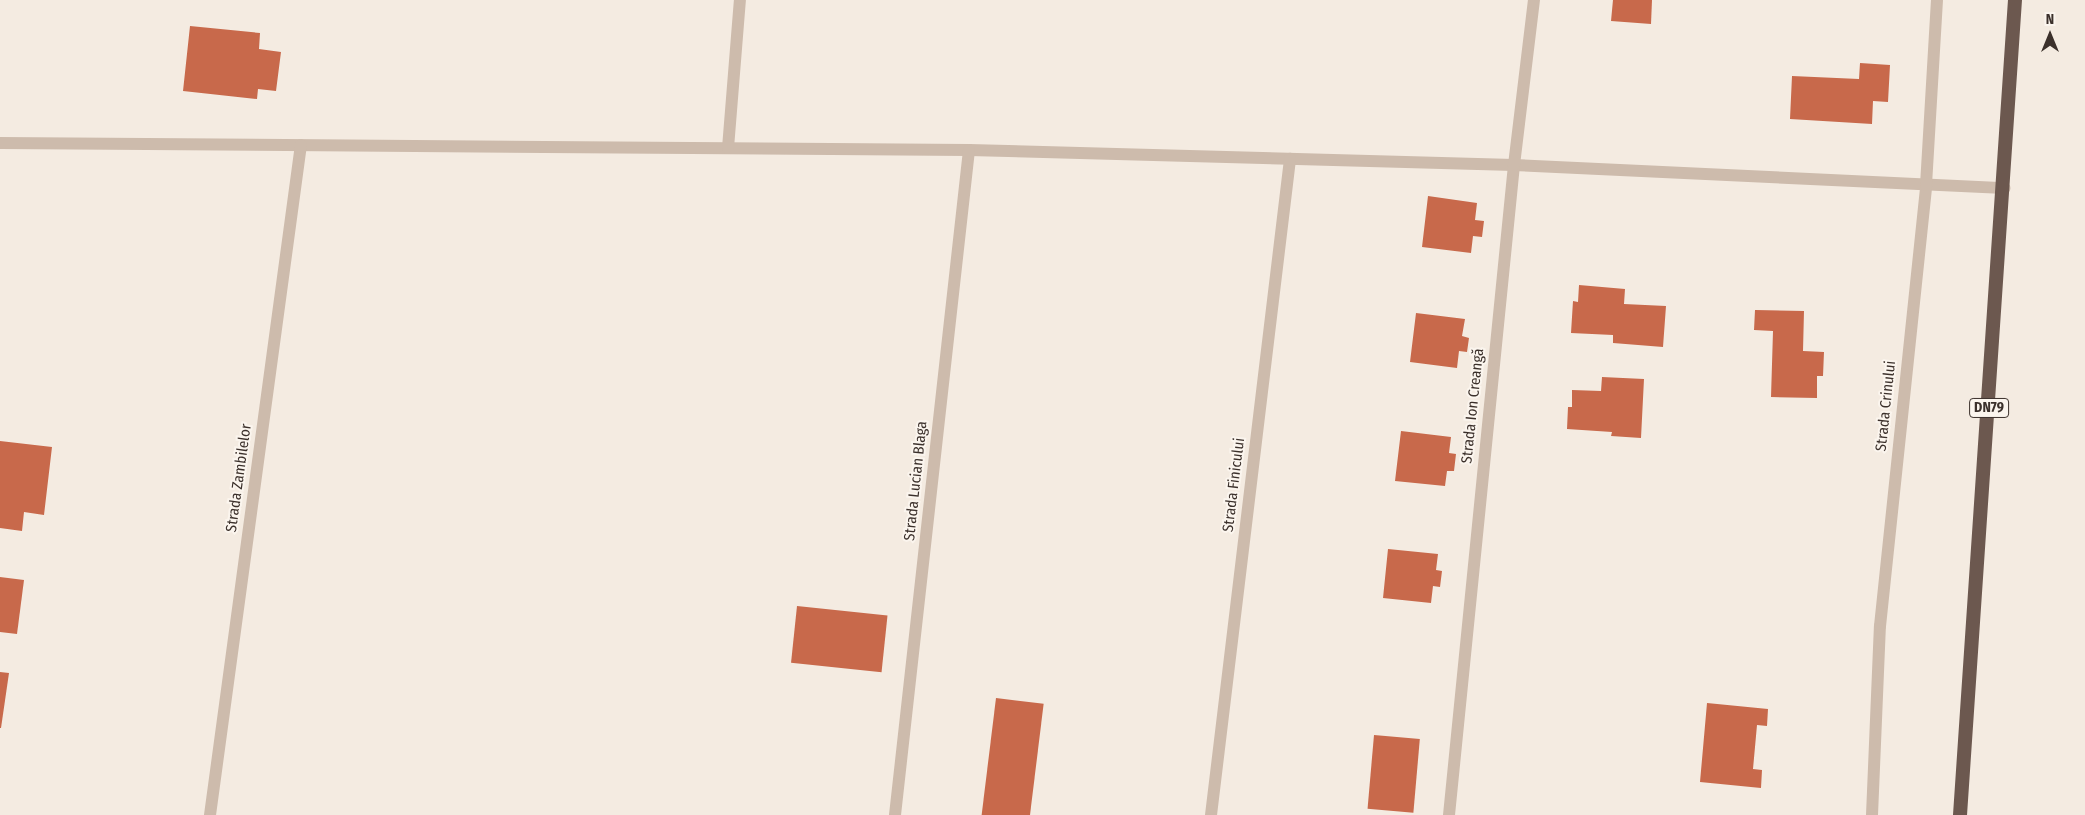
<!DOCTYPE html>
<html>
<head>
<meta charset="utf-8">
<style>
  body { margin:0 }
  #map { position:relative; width:2085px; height:815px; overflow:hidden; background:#f4ebe1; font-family:"Fira Sans Condensed",sans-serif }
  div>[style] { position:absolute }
  .building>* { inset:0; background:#c8694b; transform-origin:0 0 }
  .minor>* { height:12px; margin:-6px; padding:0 6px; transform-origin:6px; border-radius:6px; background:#cdbbac }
  .trunk>* { height:14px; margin:-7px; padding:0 7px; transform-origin:7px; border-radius:7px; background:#6c584f }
  span { translate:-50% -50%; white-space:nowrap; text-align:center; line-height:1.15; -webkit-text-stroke:4px #fbf5ee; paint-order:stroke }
  .shield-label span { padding:1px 4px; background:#fbf5ee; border:1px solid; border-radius:4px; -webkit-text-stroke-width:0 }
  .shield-label { font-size:14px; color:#3b302b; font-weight:700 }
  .street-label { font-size:15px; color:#3b302b }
  .north { position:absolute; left:2025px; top:10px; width:50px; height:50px; -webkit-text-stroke:4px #fbf5ee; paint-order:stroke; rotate:0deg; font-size:14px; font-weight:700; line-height:20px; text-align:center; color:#3b302b }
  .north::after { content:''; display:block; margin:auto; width:18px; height:22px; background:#3b302b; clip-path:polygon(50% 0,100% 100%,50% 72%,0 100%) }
</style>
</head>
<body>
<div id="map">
  <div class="building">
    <div style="clip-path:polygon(1613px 0,1652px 0,1651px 24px,1611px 21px)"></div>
    <div style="clip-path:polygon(190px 26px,260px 33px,259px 49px,281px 52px,276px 91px,258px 89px,257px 99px,183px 91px)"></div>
    <div style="clip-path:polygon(1860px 63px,1890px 65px,1888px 102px,1873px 101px,1872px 124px,1790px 119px,1792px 76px,1859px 79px)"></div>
    <div style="clip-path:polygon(1428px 196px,1477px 203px,1475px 220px,1484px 221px,1482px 237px,1473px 236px,1471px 253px,1422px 247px)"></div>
    <div style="clip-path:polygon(1579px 285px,1625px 289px,1624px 304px,1666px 306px,1663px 347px,1613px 343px,1613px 335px,1571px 333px,1573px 301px,1578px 302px)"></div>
    <div style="clip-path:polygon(1755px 310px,1804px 311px,1803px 351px,1824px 352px,1823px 376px,1817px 376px,1817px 398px,1771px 397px,1773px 331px,1754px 330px)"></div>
    <div style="clip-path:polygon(1416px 313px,1465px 319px,1462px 336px,1469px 338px,1467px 352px,1459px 351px,1457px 368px,1410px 362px)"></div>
    <div style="clip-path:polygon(1602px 377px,1644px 379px,1641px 438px,1611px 436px,1612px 432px,1567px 429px,1568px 407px,1572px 407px,1572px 390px,1601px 391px)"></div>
    <div style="clip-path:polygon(1401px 431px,1451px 437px,1449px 453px,1456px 454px,1454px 471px,1447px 471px,1445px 486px,1395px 481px)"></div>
    <div style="clip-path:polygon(0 441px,52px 447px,44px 515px,24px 512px,22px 531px,0 528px)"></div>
    <div style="clip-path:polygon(1388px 549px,1438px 554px,1436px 570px,1442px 571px,1440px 587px,1433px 586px,1431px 603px,1383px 598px)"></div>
    <div style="clip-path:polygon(0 577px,24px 580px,17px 634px,0 632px)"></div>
    <div style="left:797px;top:606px;width:91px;height:57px;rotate:6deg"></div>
    <div style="clip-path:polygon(0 672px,9px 673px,1px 728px,0 728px)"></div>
    <div style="left:996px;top:698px;width:48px;height:118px;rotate:7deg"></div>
    <div style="clip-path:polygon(1707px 703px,1768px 709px,1767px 726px,1757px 725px,1753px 769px,1762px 770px,1761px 788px,1700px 782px)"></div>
    <div style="left:1374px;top:735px;width:46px;height:74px;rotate:5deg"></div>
  </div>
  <div class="minor">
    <div style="left:0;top:143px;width:969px;rotate:0.41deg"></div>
    <div style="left:969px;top:150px;width:545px;rotate:1.58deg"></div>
    <div style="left:1514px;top:165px;width:491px;rotate:2.7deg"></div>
    <div style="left:728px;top:148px;width:148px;rotate:-85.4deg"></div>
    <div style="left:210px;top:815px;width:676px;rotate:-82.27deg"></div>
    <div style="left:895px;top:815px;width:669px;rotate:-83.65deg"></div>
    <div style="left:1211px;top:815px;width:661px;rotate:-83.13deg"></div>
    <div style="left:1449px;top:815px;width:653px;rotate:-84.29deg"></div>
    <div style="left:1514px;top:165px;width:166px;rotate:-83.1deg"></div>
    <div style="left:1872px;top:815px;width:189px;rotate:-87.6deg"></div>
    <div style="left:1880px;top:626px;width:443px;rotate:-84deg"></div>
    <div style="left:1926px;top:185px;width:185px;rotate:-86.6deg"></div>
  </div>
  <div class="trunk">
    <div style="left:1960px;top:815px;width:817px;rotate:-86.14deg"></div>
  </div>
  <div class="shield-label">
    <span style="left:1989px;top:408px">DN79</span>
  </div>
  <div class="street-label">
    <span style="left:1473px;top:406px;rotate:-84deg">Strada Ion Creangă</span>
    <span style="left:1886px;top:406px;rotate:-84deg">Strada Crinului</span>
    <span style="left:239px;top:478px;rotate:-82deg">Strada Zambilelor</span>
    <span style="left:916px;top:481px;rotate:-84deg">Strada Lucian Blaga</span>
    <span style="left:1234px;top:485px;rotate:-83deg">Strada Finicului</span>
  </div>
  <div class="north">N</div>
</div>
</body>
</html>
